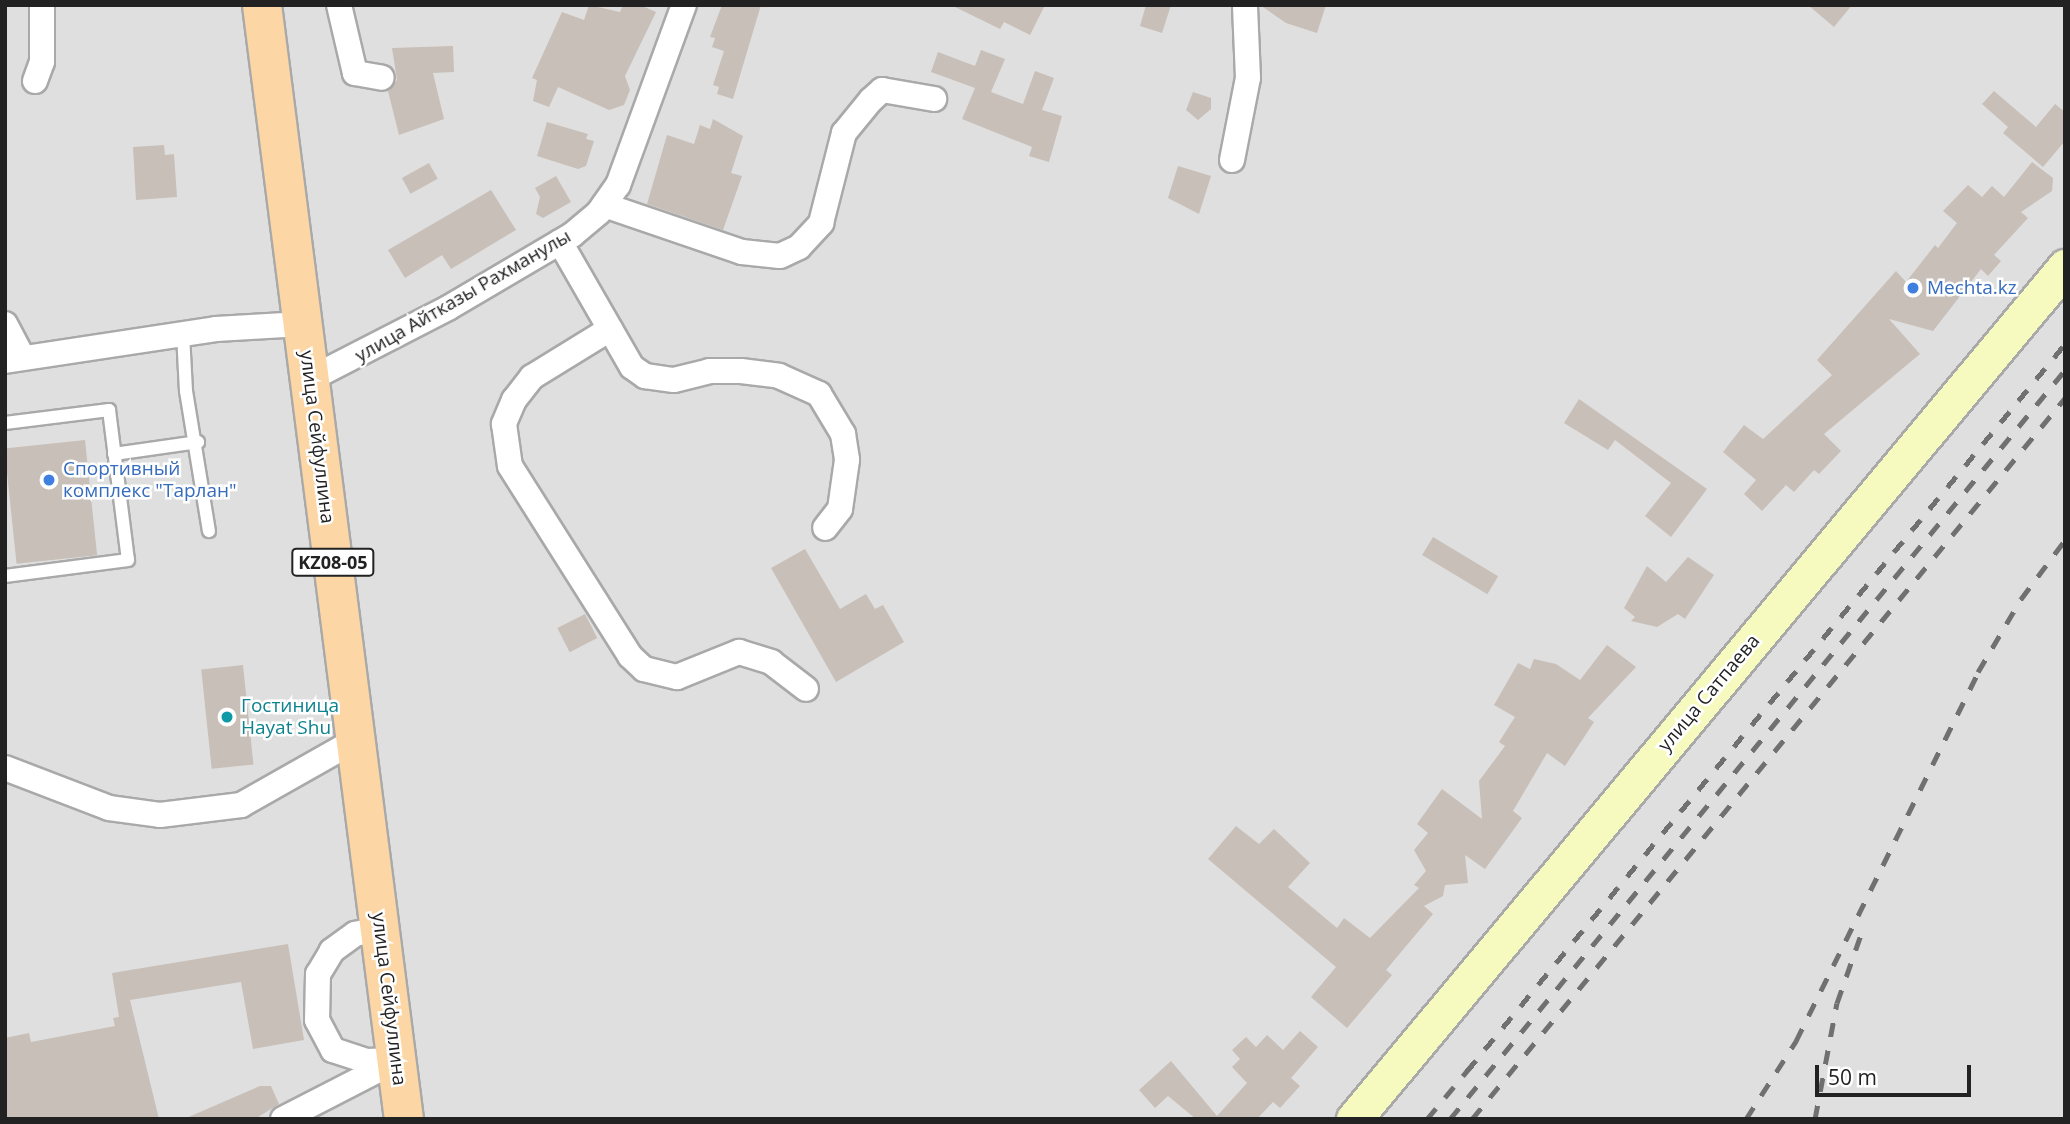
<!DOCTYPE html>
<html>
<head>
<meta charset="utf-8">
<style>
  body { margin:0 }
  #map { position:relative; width:2070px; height:1124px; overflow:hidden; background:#f2efe9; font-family:"Open Sans",sans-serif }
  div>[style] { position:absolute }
  .residential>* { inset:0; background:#e0dfdf; transform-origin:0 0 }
  .building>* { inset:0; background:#c7bfb8; transform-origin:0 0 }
  .roads { filter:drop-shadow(2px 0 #a9a9a9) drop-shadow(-2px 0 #a9a9a9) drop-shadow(0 2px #a9a9a9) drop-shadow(0 -2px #a9a9a9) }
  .lane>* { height:12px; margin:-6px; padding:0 6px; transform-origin:6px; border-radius:6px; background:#fff }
  .street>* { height:24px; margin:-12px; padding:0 12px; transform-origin:12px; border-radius:12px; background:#fff }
  .secondary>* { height:35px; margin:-17.5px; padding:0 17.5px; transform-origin:17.5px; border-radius:17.5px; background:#f7fabf }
  .primary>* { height:38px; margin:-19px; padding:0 19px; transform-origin:19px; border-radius:19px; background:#fcd6a4 }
  .rail>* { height:5px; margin-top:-2.5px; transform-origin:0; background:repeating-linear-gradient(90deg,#707070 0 14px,transparent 0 28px) }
  .dots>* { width:19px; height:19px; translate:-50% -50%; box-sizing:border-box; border:4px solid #fff; border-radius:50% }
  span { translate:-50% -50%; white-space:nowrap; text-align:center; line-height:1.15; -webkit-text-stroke:5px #fff; paint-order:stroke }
  .shield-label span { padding:2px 5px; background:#fff; border:2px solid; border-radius:5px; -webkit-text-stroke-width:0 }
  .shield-label { font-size:18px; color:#222; font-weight:700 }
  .shop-label { font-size:19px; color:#366cbe }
  .left { translate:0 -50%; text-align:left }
  .street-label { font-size:19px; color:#222 }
  .culture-label { font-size:19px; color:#0d838f }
  .frame { position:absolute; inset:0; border:7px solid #222; pointer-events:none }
  .scale { position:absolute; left:1815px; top:1065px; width:156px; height:32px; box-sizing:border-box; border:4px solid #222; border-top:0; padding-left:9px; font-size:21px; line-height:24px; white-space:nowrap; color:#222; -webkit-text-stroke:5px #fff; paint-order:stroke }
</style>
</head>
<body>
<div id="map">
  <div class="residential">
    <div style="left:5px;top:5px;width:2060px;height:1114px"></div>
  </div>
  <div class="building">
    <div style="clip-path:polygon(589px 5px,620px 12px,623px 5px,640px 5px,656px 12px,625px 76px,630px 90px,624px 105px,609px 110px,558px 87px,549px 107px,533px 101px,537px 80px,532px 78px,562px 12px,584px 20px)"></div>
    <div style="clip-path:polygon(722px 5px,761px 5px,733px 99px,717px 94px,719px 87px,713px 85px,724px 51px,712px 47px,715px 38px,710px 37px)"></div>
    <div style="clip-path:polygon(951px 5px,1045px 5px,1030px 35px,1004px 22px,1000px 29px)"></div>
    <div style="clip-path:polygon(1146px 5px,1171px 5px,1162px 33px,1140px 26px)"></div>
    <div style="clip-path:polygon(1260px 5px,1326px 5px,1317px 33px,1286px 23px)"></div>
    <div style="clip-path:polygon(1808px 5px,1852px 5px,1834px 27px)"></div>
    <div style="clip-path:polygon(453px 46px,454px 72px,433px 73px,444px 119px,399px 135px,388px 91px,397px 80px,392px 48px)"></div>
    <div style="clip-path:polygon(981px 50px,1005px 59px,991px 92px,1023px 104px,1035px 71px,1054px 78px,1042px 110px,1062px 116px,1049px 162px,1029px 156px,1032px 147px,962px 119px,975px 88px,931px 72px,938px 52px,975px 66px)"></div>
    <div style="clip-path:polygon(1994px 91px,2036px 127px,2055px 104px,2065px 112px,2065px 141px,2043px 167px,2003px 133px,2008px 127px,1982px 104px)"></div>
    <div style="clip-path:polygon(1193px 92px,1211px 98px,1211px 109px,1198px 120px,1186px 110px)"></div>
    <div style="clip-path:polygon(713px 119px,743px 136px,731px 173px,742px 176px,723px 230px,647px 204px,667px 135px,694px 144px,700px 125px,710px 129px)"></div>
    <div style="clip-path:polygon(547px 122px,588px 134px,586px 139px,594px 141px,586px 166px,578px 169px,537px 156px)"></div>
    <div style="clip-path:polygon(164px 145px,165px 155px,174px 154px,177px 197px,136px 200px,133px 147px)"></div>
    <div style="clip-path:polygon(2032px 162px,2053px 178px,2052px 191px,2021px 212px,2028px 218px,1994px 255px,2001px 261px,1988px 276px,1981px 269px,1933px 331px,1889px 319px,1920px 354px,1824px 434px,1841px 451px,1819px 474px,1814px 470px,1794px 492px,1786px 485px,1762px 511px,1744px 494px,1756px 480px,1723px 452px,1744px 425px,1763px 439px,1832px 375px,1817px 360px,1896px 271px,1906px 282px,1935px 245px,1938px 248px,1957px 223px,1943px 211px,1968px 185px,1982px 197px,1992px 186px,2004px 197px)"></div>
    <div style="left:429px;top:163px;width:18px;height:31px;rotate:61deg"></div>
    <div style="clip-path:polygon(1178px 166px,1211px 176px,1199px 214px,1168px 198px)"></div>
    <div style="clip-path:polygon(556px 176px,571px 202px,543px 218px,536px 214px,540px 197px,535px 188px)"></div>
    <div style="clip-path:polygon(491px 190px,516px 230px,451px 269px,442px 255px,405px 278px,388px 250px)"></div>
    <div style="clip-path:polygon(1579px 399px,1707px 489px,1671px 537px,1645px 516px,1671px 483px,1615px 440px,1608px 450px,1564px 423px)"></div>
    <div style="left:85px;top:440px;width:116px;height:81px;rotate:84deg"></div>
    <div style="left:1433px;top:537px;width:76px;height:21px;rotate:31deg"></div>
    <div style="clip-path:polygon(805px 549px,840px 609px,866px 594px,875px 609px,883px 605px,904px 642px,836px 682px,771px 568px)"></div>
    <div style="clip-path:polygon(1688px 557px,1714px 575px,1685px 619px,1678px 614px,1657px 627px,1631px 621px,1635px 617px,1624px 608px,1647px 566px,1666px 582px)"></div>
    <div style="left:585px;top:614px;width:27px;height:31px;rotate:63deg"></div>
    <div style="clip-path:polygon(1607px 645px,1636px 667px,1588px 718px,1594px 722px,1565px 766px,1547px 753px,1513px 811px,1522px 818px,1485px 869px,1465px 855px,1468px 883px,1445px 885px,1443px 896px,1424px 906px,1433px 914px,1386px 970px,1392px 975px,1347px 1028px,1311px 997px,1336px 967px,1208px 859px,1236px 826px,1259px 844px,1274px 829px,1310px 863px,1288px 887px,1337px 928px,1344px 918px,1370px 938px,1419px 888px,1414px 885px,1426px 871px,1414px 850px,1428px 833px,1417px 824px,1442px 789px,1482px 819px,1479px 781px,1505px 746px,1499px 742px,1515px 717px,1494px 705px,1518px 663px,1530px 669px,1534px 659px,1556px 664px,1580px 680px)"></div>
    <div style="left:243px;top:665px;width:100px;height:42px;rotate:84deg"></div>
    <div style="clip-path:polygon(288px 944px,304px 1040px,253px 1049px,241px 982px,130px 1000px,159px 1119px,5px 1119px,5px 1038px,29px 1033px,31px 1042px,115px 1026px,113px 1018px,119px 1017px,112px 973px)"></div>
    <div style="clip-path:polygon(1300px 1031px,1318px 1047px,1291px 1078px,1300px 1086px,1280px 1108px,1273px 1102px,1257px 1119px,1196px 1119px,1168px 1096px,1155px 1108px,1139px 1090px,1171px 1061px,1217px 1116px,1247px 1083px,1232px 1067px,1240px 1059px,1232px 1050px,1246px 1037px,1256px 1047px,1267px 1035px,1283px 1050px)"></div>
    <div style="clip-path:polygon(260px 1086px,271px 1086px,279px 1104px,255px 1119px,184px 1119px)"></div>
  </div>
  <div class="roads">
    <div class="lane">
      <div style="left:183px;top:334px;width:57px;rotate:87deg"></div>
      <div style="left:186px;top:391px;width:142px;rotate:80.7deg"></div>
      <div style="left:5px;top:423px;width:105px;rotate:-7.1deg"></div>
      <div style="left:109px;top:410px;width:151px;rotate:82.8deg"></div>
      <div style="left:128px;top:560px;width:124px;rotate:172.6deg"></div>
      <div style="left:114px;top:454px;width:85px;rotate:-8.1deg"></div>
    </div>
    <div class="street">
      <div style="left:339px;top:5px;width:70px;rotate:76.8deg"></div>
      <div style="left:355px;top:73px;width:27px;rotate:10deg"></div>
      <div style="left:35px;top:81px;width:20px;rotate:-70deg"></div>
      <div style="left:42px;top:62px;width:57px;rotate:-90deg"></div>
      <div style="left:1232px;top:160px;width:84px;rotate:-79deg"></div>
      <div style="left:1248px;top:78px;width:73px;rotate:-92.4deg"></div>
      <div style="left:604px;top:205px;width:146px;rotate:18.8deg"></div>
      <div style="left:742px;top:252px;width:38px;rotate:6deg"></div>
      <div style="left:780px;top:256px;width:21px;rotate:-25deg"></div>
      <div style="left:799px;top:247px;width:33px;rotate:-47deg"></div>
      <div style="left:821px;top:223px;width:93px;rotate:-75.7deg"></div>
      <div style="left:844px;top:133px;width:43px;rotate:-50.7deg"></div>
      <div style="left:871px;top:100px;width:15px;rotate:-42deg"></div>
      <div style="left:882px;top:90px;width:53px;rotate:9.8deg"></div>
      <div style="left:560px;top:242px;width:144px;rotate:60.1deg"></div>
      <div style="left:632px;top:367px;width:16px;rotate:35deg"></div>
      <div style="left:645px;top:376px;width:29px;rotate:8deg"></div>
      <div style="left:674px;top:380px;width:36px;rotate:-14deg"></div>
      <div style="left:709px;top:371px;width:32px"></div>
      <div style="left:741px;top:371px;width:38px;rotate:7deg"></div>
      <div style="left:779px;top:376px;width:44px;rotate:24.2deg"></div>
      <div style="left:819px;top:394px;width:47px;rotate:59deg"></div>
      <div style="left:843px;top:434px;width:26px;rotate:81deg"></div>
      <div style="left:847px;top:460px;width:49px;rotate:98.1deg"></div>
      <div style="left:840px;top:509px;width:24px;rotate:128deg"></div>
      <div style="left:5px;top:324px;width:38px;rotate:62deg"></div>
      <div style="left:610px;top:329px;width:92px;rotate:148.4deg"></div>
      <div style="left:532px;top:377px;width:29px;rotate:128deg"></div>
      <div style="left:514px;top:400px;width:26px;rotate:113deg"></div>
      <div style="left:504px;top:424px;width:42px;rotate:81.9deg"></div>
      <div style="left:510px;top:466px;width:225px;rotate:57.7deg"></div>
      <div style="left:630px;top:656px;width:19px;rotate:43deg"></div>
      <div style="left:644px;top:669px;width:34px;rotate:14deg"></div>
      <div style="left:677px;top:677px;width:67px;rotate:-22deg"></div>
      <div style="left:739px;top:652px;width:34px;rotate:17deg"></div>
      <div style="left:771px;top:662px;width:44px;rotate:37.6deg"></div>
      <div style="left:5px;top:361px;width:213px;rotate:-8.6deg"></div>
      <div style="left:216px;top:329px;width:86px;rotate:-3.3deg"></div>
      <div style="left:310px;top:379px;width:155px;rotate:-27.2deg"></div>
      <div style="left:448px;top:308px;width:144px;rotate:-30.5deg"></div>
      <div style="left:572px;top:235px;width:35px;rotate:-40deg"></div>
      <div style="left:599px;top:212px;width:33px;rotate:-55deg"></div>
      <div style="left:618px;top:185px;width:192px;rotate:-69.9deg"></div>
      <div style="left:5px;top:768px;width:111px;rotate:21deg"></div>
      <div style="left:109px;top:808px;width:51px;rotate:7.8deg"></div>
      <div style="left:160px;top:815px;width:82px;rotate:-7deg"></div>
      <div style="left:241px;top:805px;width:132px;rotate:-29.5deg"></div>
      <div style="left:380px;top:929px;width:25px;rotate:169deg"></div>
      <div style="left:355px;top:934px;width:29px;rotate:144deg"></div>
      <div style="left:332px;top:951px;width:27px;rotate:121deg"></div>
      <div style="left:318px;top:974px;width:46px;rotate:91.2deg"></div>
      <div style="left:317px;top:1020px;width:34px;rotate:62deg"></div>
      <div style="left:333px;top:1050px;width:35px;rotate:18deg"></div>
      <div style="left:366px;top:1061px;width:31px;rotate:-2deg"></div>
      <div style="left:283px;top:1119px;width:120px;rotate:-27.2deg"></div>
    </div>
    <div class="secondary">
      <div style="left:1354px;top:1119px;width:1110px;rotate:-50.15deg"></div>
    </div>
    <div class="primary">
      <div style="left:262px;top:5px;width:1123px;rotate:82.74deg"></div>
    </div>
  </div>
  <div class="rail">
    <div style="left:1467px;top:1071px;width:941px;rotate:-50.56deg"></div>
    <div style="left:1427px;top:1119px;width:70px;rotate:-50.2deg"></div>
    <div style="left:1450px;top:1119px;width:969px;rotate:-50.61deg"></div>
    <div style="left:1472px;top:1119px;width:934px;rotate:-50.56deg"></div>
    <div style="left:1746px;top:1119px;width:93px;rotate:-57.3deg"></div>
    <div style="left:1796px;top:1041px;width:411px;rotate:-63.7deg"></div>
    <div style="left:1978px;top:672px;width:85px;rotate:-59.5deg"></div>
    <div style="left:2021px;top:599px;width:74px;rotate:-53.3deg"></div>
    <div style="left:1815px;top:1119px;width:118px;rotate:-79.3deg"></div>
    <div style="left:1837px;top:1003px;width:82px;rotate:-70.7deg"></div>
  </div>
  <div class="dots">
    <div style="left:1913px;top:288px;background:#3f7fe0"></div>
    <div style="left:49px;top:480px;background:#3f7fe0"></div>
    <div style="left:227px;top:717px;background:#0f9aa8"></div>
  </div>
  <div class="shield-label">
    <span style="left:333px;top:562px">KZ08-05</span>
  </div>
  <div class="shop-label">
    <span class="left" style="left:1927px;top:288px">Mechta.kz</span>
    <span class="left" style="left:63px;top:480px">Спортивный<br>комплекс "Тарлан"</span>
  </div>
  <div class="street-label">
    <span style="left:463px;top:296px;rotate:-30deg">улица Айтказы Рахманулы</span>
    <span style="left:317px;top:437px;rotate:83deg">улица Сейфуллина</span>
    <span style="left:1709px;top:693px;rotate:-50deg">улица Сатпаева</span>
    <span style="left:389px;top:999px;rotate:83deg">улица Сейфуллина</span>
  </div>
  <div class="culture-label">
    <span class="left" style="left:241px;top:717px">Гостиница<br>Hayat Shu</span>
  </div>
  <div class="frame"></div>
  <div class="scale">50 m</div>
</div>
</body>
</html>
